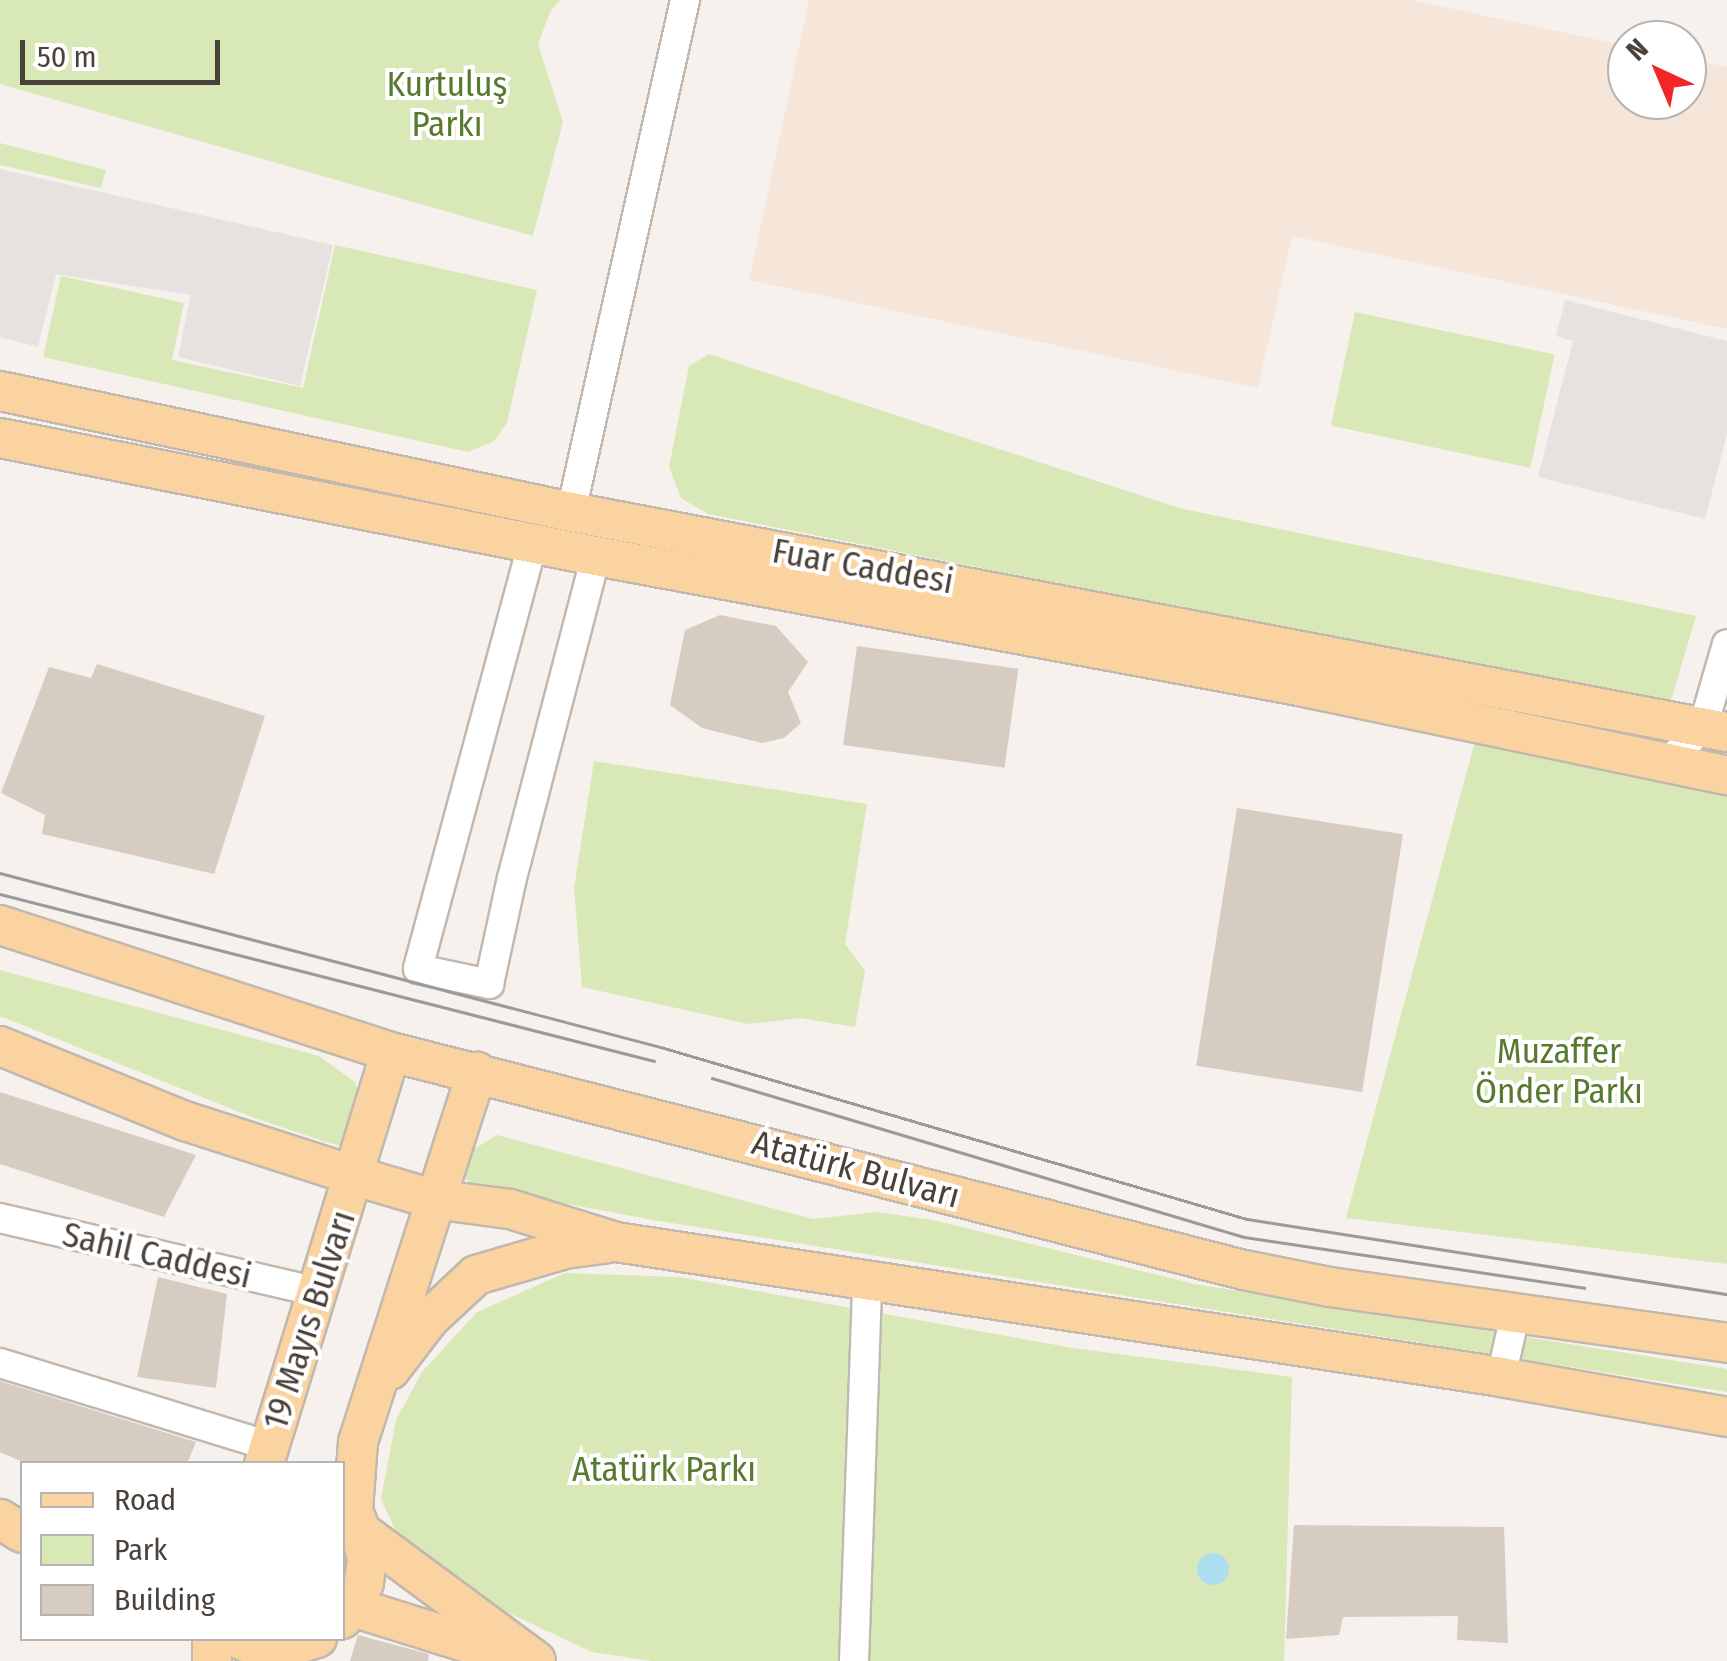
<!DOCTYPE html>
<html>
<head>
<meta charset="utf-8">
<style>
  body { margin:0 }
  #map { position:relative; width:1727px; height:1661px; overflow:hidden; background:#f6f1ec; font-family:"Fira Sans Condensed",sans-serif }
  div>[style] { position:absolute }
  .commercial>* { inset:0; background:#f6e5d9 }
  .green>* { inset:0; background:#d9e8b7; transform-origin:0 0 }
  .parking>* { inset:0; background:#e5e2e0 }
  .water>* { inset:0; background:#acdeef }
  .round { border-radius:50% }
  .building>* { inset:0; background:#d7ccc2; transform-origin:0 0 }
  .roads { filter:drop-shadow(2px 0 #c1b8af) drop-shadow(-2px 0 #c1b8af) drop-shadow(0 2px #c1b8af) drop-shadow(0 -2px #c1b8af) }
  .minor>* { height:28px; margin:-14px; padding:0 14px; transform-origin:14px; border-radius:14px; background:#fff }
  .major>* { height:38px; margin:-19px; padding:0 19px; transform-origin:19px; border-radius:19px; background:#fbd3a0 }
  .tram>* { height:2.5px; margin:-1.25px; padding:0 1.25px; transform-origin:1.25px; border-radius:1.25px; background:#9a9a9a }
  span { translate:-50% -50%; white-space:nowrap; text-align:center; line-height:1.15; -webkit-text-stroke:8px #fff; paint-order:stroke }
  .park-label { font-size:35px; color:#577b2e }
  .street-label { font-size:35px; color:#4a413a }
  .legend { position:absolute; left:20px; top:1461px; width:325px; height:180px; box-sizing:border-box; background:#fff; border:2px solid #b7b3b0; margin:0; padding:12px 18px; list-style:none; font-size:30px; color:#4a413a }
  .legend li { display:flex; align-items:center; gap:20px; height:50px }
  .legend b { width:50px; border:2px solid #b7b3b0 }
  .north { position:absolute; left:1607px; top:20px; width:100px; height:100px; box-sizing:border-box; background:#fff; border:2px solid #b7b3b0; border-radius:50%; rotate:316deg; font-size:28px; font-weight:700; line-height:40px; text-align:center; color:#4a413a }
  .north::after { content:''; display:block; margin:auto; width:35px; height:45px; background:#f32627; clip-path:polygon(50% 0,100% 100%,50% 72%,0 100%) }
  .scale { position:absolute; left:20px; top:40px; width:200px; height:45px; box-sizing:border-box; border:5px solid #4a413a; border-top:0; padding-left:12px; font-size:30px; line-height:35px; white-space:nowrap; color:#4a413a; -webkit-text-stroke:8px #fff; paint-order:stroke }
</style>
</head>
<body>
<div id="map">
  <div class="commercial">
    <div style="clip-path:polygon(809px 0,1411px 0,1627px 46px,1627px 100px,1687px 100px,1687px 59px,1727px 67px,1727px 329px,1292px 236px,1258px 388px,749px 280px)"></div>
  </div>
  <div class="green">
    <div style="clip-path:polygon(0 0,560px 0,551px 10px,538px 44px,563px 122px,533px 236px,0 84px)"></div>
    <div style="clip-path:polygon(0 143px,106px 170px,101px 188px,0 165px)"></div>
    <div style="clip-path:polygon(335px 245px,537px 290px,507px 423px,494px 441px,468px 452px,43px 357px,61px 276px,184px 303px,172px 360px,303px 388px)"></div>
    <div style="left:1355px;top:312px;width:204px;height:116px;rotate:12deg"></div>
    <div style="clip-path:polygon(709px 354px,1179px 508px,1696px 616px,1670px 704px,708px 514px,681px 498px,669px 467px,689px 366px)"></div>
    <div style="clip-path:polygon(1477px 734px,1727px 790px,1727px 1264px,1346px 1218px)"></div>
    <div style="clip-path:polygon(594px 761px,867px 804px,845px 944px,865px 971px,855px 1027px,800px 1018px,748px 1024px,582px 987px,574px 888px)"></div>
    <div style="clip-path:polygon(0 970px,319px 1056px,355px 1082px,363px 1103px,356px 1134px,341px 1146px,326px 1142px,252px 1117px,0 1016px)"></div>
    <div style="clip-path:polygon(497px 1135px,813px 1219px,877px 1212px,933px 1220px,1194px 1284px,1727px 1369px,1727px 1392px,653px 1220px,472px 1186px,458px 1170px,463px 1156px)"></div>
    <div style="clip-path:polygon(565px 1273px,679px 1277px,1073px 1348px,1292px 1377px,1284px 1661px,651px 1661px,592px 1652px,440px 1581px,400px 1540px,381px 1499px,396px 1420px,422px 1372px,477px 1312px)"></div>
  </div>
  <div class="parking">
    <div style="clip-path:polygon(0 169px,333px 245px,300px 386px,178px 357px,191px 295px,56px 274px,38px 347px,0 337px)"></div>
    <div style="clip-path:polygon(1565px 300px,1727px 341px,1727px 434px,1705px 519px,1538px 477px,1573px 341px,1556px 336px)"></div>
  </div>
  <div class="water">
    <div class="round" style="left:1197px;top:1553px;width:32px;height:32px"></div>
  </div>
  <div class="building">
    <div style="clip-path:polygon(720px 615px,776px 626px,808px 662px,788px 692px,801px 723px,784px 738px,762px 743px,702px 728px,670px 705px,685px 630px)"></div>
    <div style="left:857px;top:646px;width:163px;height:100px;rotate:8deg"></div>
    <div style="clip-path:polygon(97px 664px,265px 716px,214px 874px,42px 834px,45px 815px,1px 793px,49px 667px,91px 678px)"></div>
    <div style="left:1237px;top:808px;width:168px;height:261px;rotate:9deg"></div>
    <div style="clip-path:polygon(0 1092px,196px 1155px,164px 1217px,0 1164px)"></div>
    <div style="clip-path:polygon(158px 1277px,227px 1294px,216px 1388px,137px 1377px)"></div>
    <div style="clip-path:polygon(0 1381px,196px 1442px,187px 1464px,27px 1464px,0 1452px)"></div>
    <div style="clip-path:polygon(1294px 1525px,1504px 1527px,1508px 1643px,1457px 1640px,1458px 1616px,1343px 1617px,1339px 1635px,1286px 1639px)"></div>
    <div style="clip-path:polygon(358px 1635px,429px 1654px,428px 1661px,350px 1661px)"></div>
  </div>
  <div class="roads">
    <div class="minor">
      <div style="left:571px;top:512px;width:525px;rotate:-77.45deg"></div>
      <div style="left:533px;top:542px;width:442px;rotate:105.1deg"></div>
      <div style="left:418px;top:969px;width:73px;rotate:11.9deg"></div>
      <div style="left:489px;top:984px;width:108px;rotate:-77.8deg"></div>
      <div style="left:512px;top:878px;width:333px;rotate:-75.4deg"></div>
      <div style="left:1667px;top:763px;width:51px;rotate:-45deg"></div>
      <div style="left:1703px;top:727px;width:86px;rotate:-73.9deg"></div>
      <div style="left:0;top:1218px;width:322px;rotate:13.1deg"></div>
      <div style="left:0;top:1363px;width:282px;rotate:17.1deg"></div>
      <div style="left:1501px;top:1377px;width:68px;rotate:-77.2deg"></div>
      <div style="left:854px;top:1661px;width:381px;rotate:-88deg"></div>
    </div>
    <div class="major">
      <div style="left:0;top:391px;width:584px;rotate:11.96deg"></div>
      <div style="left:571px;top:512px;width:1177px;rotate:10.78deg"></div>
      <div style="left:0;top:438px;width:608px;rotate:11.2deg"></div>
      <div style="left:596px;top:556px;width:720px;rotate:10.48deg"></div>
      <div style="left:1304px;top:687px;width:432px;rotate:11.8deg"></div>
      <div style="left:0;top:925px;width:411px;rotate:18deg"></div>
      <div style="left:391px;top:1052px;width:880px;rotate:14.34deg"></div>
      <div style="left:1244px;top:1270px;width:88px;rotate:11.2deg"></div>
      <div style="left:1330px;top:1287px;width:401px;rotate:8deg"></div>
      <div style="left:0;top:1046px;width:200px;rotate:22.1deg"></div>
      <div style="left:185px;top:1121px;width:179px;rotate:17.9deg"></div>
      <div style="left:355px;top:1176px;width:81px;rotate:16.4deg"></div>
      <div style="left:433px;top:1199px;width:78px;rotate:7.4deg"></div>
      <div style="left:510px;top:1209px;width:111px;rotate:17.3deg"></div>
      <div style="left:616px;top:1242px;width:895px;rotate:8.67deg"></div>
      <div style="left:1501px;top:1377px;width:230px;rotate:10deg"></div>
      <div style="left:390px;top:1370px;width:64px;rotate:-52.6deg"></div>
      <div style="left:429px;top:1319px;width:64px;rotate:-43.1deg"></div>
      <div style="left:476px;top:1275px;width:93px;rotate:-16.3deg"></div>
      <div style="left:565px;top:1249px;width:43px;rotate:-7.9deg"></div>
      <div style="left:264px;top:1464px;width:431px;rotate:-72.9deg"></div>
      <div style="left:353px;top:1510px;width:68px;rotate:-85.8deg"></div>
      <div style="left:358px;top:1442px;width:389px;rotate:-72.2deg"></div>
      <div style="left:0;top:1519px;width:26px;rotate:32deg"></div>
      <div style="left:363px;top:1533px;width:215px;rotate:36.5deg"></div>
      <div style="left:353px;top:1607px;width:168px;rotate:17.4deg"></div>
      <div style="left:342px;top:1619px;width:42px;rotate:-58.6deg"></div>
      <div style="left:364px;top:1583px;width:25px;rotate:-83deg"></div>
      <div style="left:367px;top:1558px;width:39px;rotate:-105deg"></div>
      <div style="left:212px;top:1638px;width:23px;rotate:90deg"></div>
      <div style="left:237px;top:1638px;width:19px;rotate:25deg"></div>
      <div style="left:254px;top:1646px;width:29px;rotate:6deg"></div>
      <div style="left:283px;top:1649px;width:36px;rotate:-18deg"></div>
    </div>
  </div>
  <div class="tram">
    <div style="left:0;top:873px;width:687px;rotate:14.76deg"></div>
    <div style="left:664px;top:1048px;width:608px;rotate:16.35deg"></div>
    <div style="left:1247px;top:1219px;width:486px;rotate:8.9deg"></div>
    <div style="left:0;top:894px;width:675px;rotate:14.32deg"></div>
    <div style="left:712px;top:1078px;width:555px;rotate:16.64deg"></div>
    <div style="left:1244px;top:1237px;width:344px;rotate:8.5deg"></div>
  </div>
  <div class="park-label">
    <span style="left:447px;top:104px">Kurtuluş<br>Parkı</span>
    <span style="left:1559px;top:1071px">Muzaffer<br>Önder Parkı</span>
    <span style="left:664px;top:1469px">Atatürk Parkı</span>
  </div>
  <div class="street-label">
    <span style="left:863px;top:566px;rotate:10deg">Fuar Caddesi</span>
    <span style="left:856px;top:1169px;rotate:15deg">Atatürk Bulvarı</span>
    <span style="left:157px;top:1255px;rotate:13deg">Sahil Caddesi</span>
    <span style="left:309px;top:1320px;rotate:-72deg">19 Mayıs Bulvarı</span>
  </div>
  <ul class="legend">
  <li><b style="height:12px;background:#fbd3a0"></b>Road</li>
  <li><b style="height:28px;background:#d9e8b7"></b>Park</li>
  <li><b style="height:28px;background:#d7ccc2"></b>Building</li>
  </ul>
  <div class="north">N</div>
  <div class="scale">50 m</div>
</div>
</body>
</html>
